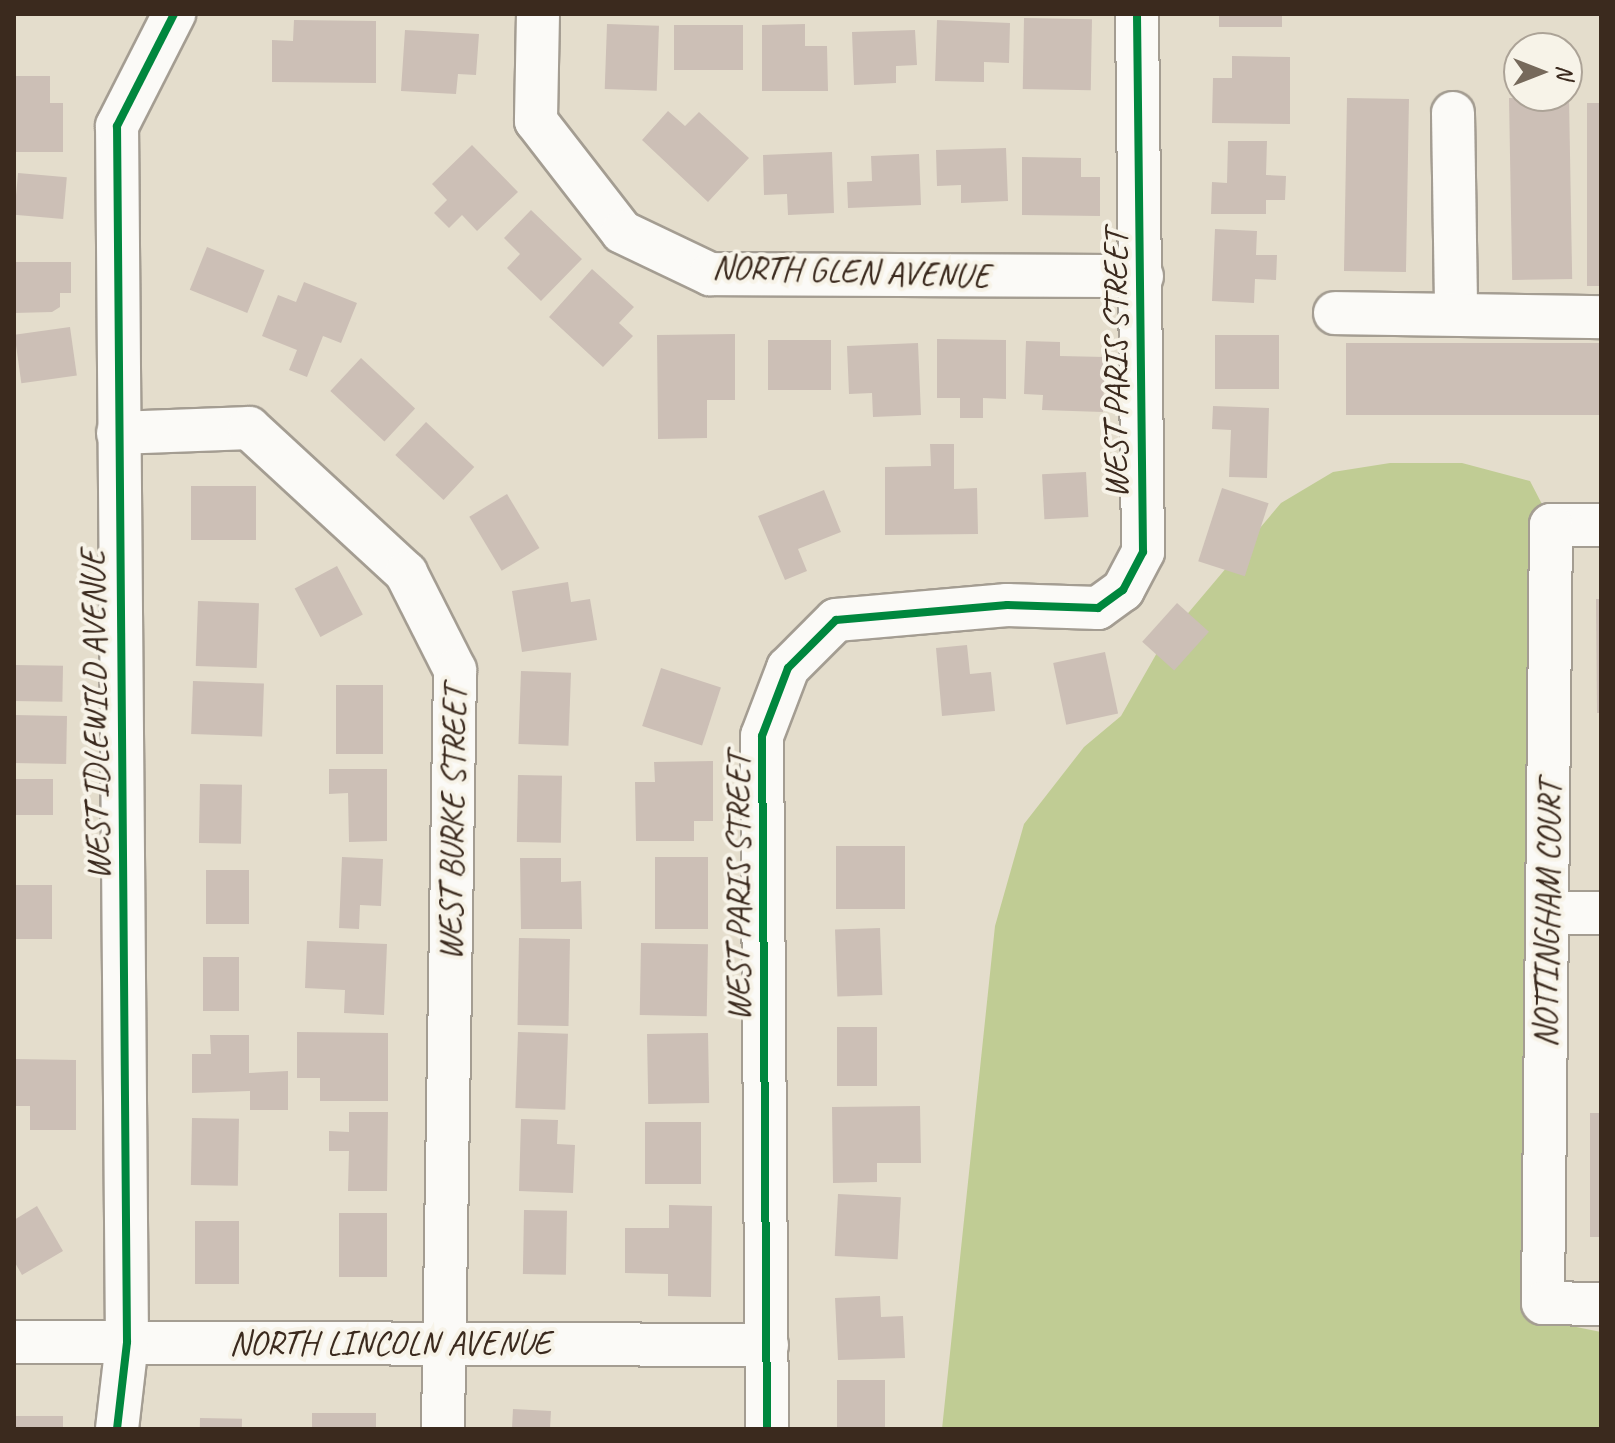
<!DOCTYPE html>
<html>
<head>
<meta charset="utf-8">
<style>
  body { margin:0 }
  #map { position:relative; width:1615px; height:1443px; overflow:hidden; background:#e4ddcc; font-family:Caveat,sans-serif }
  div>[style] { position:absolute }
  .green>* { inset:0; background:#c0cc94 }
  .building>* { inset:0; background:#ccbfb6; transform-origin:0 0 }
  .roads { filter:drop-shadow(2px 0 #a49d92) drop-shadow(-2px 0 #a49d92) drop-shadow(0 2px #a49d92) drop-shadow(0 -2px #a49d92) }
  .minor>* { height:42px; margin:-21px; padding:0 21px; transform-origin:21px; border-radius:21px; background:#fbfaf7 }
  .cycleway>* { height:8px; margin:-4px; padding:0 4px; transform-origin:4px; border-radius:4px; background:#00873e }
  span { translate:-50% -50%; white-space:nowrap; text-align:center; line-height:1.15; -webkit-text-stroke:8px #f7f3e8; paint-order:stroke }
  .street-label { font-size:34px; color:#3b2a1e }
  .frame { position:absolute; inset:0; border:16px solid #3b2a1e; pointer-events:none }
  .north { position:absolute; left:1503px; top:32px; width:80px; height:80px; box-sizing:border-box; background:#f7f3e8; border:2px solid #aca397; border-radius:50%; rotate:90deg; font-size:22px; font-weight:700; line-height:32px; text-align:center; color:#3b2a1e }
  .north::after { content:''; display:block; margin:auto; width:28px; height:36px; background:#76695b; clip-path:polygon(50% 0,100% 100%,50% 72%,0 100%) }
</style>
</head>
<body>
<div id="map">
  <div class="green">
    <div style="clip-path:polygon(1390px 463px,1462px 463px,1530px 481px,1545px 510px,1535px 511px,1529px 643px,1521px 1252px,1527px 1317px,1601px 1332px,1601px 1429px,942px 1429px,995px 926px,1024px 824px,1084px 747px,1121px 716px,1162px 644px,1281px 503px,1333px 472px)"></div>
  </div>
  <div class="building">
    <div style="left:1219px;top:14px;width:63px;height:13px"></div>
    <div style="left:1024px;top:18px;width:68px;height:71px;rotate:1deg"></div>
    <div style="clip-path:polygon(294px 20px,376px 21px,376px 83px,272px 82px,272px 40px,293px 41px)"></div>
    <div style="clip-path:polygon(937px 20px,1010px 23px,1009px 63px,984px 62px,984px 82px,935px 81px)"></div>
    <div style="left:607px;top:24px;width:52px;height:65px;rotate:2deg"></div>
    <div style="clip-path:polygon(805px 24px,805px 46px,827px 46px,828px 91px,762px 91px,762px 25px)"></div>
    <div style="left:674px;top:25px;width:69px;height:45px"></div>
    <div style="clip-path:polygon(405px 30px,479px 34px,476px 75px,458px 74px,456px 94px,401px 91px)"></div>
    <div style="clip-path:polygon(915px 30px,917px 65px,896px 66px,896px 83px,854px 85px,852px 32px)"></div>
    <div style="clip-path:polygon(1232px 56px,1290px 57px,1290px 124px,1212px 123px,1213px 78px,1232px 78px)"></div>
    <div style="clip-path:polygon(14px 76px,50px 76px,50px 103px,63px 103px,63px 152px,14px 152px)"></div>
    <div style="left:1569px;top:97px;width:182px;height:60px;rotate:89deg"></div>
    <div style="left:1347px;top:98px;width:62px;height:173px;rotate:1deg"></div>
    <div style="left:1587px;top:103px;width:14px;height:183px"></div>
    <div style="clip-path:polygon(668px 111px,685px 126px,699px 112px,749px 158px,708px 202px,642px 140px)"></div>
    <div style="clip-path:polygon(1228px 141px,1267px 141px,1266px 175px,1286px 176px,1285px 200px,1266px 200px,1266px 214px,1211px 214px,1212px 182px,1227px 183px)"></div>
    <div style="clip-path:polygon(472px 145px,518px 192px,477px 231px,462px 215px,449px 228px,434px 213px,447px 200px,432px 184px)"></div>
    <div style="clip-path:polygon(1006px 148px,1008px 201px,961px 203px,961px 185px,937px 186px,936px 150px)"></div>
    <div style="clip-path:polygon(832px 152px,834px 213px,788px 215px,787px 194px,764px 195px,763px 155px)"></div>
    <div style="clip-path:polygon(919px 154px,921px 205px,848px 208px,847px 182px,872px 181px,871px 156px)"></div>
    <div style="clip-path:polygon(1022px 157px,1081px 158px,1081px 177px,1100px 177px,1100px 216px,1022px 215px)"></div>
    <div style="left:18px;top:173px;width:49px;height:42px;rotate:5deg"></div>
    <div style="clip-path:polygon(531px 210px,582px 259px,541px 301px,507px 268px,520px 254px,504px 238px)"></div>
    <div style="clip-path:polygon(1215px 229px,1257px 231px,1256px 255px,1277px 255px,1276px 280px,1255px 279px,1254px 303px,1212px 301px)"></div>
    <div style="left:207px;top:247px;width:62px;height:46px;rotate:22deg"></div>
    <div style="clip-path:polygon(14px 262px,71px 262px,71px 293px,60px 293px,60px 307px,52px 312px,14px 313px)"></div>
    <div style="clip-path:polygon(592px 269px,634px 307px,619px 323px,633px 336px,603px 367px,549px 317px)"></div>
    <div style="clip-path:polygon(304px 282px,357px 303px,341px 343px,323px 336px,307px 377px,289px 370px,297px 350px,262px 336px,278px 295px,296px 302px)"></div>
    <div style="left:70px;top:327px;width:49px;height:56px;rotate:82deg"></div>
    <div style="clip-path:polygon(735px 334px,735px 400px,707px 400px,707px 438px,658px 439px,657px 335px)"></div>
    <div style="left:1215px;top:335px;width:64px;height:54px"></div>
    <div style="clip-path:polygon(937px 339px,1006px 340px,1006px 399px,983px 398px,983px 418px,960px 418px,960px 398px,937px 398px)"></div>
    <div style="left:831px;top:340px;width:50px;height:63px;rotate:90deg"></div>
    <div style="clip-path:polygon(1026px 341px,1060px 342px,1060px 356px,1105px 357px,1103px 412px,1042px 410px,1043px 395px,1024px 394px)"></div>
    <div style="clip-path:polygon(918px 343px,921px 415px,873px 417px,872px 393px,849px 394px,847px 346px)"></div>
    <div style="left:1346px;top:343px;width:255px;height:72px"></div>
    <div style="left:361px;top:358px;width:74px;height:45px;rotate:43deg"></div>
    <div style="clip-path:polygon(1213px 406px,1269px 408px,1267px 478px,1229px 477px,1231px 430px,1212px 429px)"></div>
    <div style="left:426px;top:422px;width:66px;height:45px;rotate:43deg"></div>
    <div style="clip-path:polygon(930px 444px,954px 444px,954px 489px,977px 488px,978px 534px,885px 535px,885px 467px,931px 466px)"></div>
    <div style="left:1086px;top:472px;width:45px;height:44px;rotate:87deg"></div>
    <div style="left:191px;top:486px;width:65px;height:54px"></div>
    <div style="left:1222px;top:488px;width:49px;height:77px;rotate:18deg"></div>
    <div style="clip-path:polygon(824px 490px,841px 532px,798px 549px,807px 571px,785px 580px,758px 516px)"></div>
    <div style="left:507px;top:494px;width:63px;height:44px;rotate:59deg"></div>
    <div style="left:337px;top:566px;width:55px;height:48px;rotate:62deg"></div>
    <div style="clip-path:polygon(568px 582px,571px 602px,590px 599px,597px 640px,522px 652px,512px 591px)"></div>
    <div style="clip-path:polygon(1596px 599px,1601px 599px,1601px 713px,1597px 713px)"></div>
    <div style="left:198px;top:601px;width:61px;height:65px;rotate:2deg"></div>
    <div style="left:1177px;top:603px;width:43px;height:52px;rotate:42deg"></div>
    <div style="clip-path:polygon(967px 645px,970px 674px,991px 672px,995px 711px,942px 716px,936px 648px)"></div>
    <div style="left:1105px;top:652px;width:63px;height:53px;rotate:78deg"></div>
    <div style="left:14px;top:665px;width:49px;height:36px;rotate:1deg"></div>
    <div style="left:661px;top:668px;width:63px;height:61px;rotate:18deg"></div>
    <div style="left:521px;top:671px;width:50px;height:73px;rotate:2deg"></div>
    <div style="left:193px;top:681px;width:71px;height:53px;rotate:2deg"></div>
    <div style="left:336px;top:685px;width:47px;height:69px"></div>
    <div style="left:14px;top:715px;width:53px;height:48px;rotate:1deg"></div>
    <div style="clip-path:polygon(713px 761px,713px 821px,694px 821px,694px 841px,636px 841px,635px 782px,655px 782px,654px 762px)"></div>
    <div style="clip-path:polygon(329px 769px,387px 769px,387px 841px,349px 842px,348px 793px,329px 794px)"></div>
    <div style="left:518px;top:775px;width:44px;height:67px;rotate:1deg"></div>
    <div style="left:14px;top:779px;width:39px;height:36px"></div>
    <div style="left:200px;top:784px;width:42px;height:59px;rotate:1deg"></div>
    <div style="left:836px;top:846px;width:69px;height:63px"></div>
    <div style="clip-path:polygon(342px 857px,383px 859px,381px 906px,360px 905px,359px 929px,339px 928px)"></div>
    <div style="left:655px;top:857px;width:53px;height:72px"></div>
    <div style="clip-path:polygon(520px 858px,561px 858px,561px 882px,581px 881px,582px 929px,521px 929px)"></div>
    <div style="left:206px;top:870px;width:43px;height:54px"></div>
    <div style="left:14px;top:885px;width:38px;height:54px"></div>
    <div style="left:880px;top:928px;width:67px;height:45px;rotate:88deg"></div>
    <div style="left:519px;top:938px;width:51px;height:87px;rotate:1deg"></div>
    <div style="clip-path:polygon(307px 941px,387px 944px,384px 1015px,344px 1013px,345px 990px,305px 988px)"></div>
    <div style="left:641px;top:943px;width:67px;height:72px;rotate:1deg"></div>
    <div style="left:203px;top:957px;width:36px;height:54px"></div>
    <div style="left:837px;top:1027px;width:40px;height:59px"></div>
    <div style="clip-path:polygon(297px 1032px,388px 1033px,388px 1101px,320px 1101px,320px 1078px,297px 1078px)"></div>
    <div style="left:518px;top:1032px;width:50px;height:76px;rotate:2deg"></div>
    <div style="left:708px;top:1033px;width:70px;height:61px;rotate:89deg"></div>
    <div style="clip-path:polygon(210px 1035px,249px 1035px,249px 1073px,288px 1071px,288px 1110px,250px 1110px,250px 1091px,192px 1093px,192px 1054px,211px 1054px)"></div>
    <div style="clip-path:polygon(14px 1059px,76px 1060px,76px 1130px,30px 1130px,30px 1106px,14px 1106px)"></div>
    <div style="clip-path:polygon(920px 1106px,921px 1163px,877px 1163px,877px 1182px,833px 1183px,832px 1107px)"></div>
    <div style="clip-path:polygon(349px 1112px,388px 1112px,387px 1191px,348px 1191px,349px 1151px,329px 1151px,329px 1131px,349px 1132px)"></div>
    <div style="left:1590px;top:1113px;width:11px;height:124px"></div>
    <div style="left:192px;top:1118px;width:47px;height:67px;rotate:1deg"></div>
    <div style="clip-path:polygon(521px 1119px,558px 1120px,557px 1144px,575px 1145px,573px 1193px,519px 1191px)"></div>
    <div style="left:645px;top:1122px;width:56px;height:62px"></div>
    <div style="left:838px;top:1194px;width:63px;height:62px;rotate:3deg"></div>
    <div style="clip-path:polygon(669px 1205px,712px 1206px,711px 1297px,668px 1296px,668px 1274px,625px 1273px,625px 1228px,669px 1228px)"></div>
    <div style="clip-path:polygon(37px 1206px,63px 1251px,22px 1275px,14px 1261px,14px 1220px)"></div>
    <div style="left:524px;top:1210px;width:43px;height:64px;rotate:1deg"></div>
    <div style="left:339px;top:1213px;width:48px;height:64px"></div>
    <div style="left:195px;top:1221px;width:44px;height:63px"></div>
    <div style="clip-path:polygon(880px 1296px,881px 1317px,903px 1316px,905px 1358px,838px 1360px,835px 1298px)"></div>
    <div style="left:837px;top:1380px;width:48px;height:49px"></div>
    <div style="left:513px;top:1409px;width:38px;height:20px;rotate:3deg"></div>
    <div style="left:376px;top:1413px;width:16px;height:64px;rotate:90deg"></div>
    <div style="left:63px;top:1416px;width:13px;height:49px;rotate:90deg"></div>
    <div style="left:200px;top:1418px;width:42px;height:11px;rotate:1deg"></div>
  </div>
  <div class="roads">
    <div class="minor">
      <div style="left:538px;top:14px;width:107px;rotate:91.1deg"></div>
      <div style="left:536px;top:121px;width:140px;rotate:52.2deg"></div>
      <div style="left:622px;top:232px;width:98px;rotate:25.5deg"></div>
      <div style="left:710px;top:274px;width:432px;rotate:0.3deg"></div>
      <div style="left:1453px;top:113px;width:201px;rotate:89.1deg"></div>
      <div style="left:1335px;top:313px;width:266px;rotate:0.9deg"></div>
      <div style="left:118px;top:433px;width:131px;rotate:-2.2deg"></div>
      <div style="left:249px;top:428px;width:214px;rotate:42.7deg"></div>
      <div style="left:406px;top:573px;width:109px;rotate:63.2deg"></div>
      <div style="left:455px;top:670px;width:759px;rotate:90.91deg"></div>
      <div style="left:1601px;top:525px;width:50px;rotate:180deg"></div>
      <div style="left:1551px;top:525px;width:778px;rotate:90.59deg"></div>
      <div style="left:1543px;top:1303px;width:58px;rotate:1deg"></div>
      <div style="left:1547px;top:913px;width:54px"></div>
      <div style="left:14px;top:1342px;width:753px;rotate:0.23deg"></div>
      <div style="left:117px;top:1429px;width:88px;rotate:-83.4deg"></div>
      <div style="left:127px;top:1342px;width:1216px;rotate:-90.47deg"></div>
      <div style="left:117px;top:126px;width:126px;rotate:-63deg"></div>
      <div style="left:767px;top:1429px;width:693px;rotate:-90.41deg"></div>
      <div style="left:762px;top:736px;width:73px;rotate:-69.1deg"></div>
      <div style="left:788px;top:668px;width:68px;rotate:-45deg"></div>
      <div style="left:836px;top:620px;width:172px;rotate:-5deg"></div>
      <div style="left:1007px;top:605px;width:91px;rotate:1.9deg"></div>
      <div style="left:1098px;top:608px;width:31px;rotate:-36deg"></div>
      <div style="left:1123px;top:590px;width:43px;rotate:-62.2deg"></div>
      <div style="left:1143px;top:552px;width:538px;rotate:-90.64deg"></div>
    </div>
  </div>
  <div class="cycleway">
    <div style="left:117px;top:1429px;width:88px;rotate:-83.4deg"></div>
    <div style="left:127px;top:1342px;width:1216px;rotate:-90.47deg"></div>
    <div style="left:117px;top:126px;width:126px;rotate:-63deg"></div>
    <div style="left:767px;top:1429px;width:693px;rotate:-90.41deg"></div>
    <div style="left:762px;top:736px;width:73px;rotate:-69.1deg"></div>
    <div style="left:788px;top:668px;width:68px;rotate:-45deg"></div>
    <div style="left:836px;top:620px;width:172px;rotate:-5deg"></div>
    <div style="left:1007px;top:605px;width:91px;rotate:1.9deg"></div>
    <div style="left:1098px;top:608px;width:31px;rotate:-36deg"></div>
    <div style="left:1123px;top:590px;width:43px;rotate:-62.2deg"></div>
    <div style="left:1143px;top:552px;width:538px;rotate:-90.64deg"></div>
  </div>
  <div class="street-label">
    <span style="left:851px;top:271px;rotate:2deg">NORTH GLEN AVENUE</span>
    <span style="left:1116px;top:364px;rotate:-90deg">WEST PARIS STREET</span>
    <span style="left:95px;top:715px;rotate:-91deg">WEST IDLEWILD AVENUE</span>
    <span style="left:452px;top:823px;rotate:-89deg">WEST BURKE STREET</span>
    <span style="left:738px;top:887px;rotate:-90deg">WEST PARIS STREET</span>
    <span style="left:1547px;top:914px;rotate:-89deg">NOTTINGHAM COURT</span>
    <span style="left:390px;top:1343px">NORTH LINCOLN AVENUE</span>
  </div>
  <div class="frame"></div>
  <div class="north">N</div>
</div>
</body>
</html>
